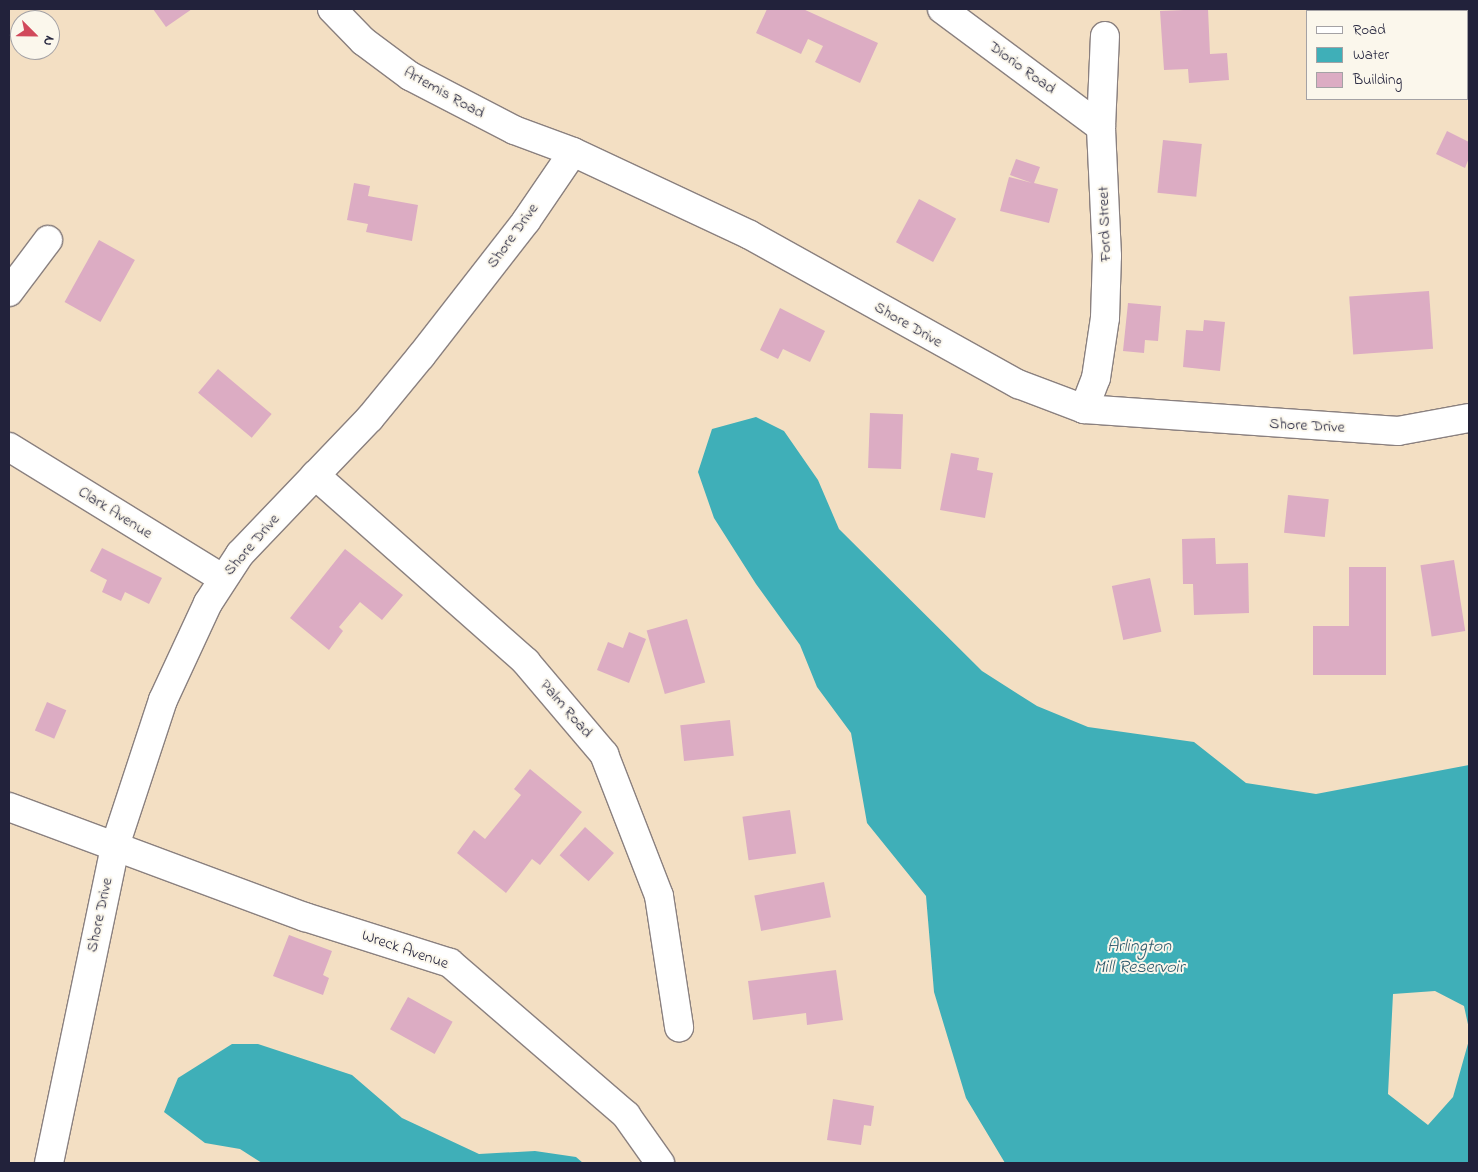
<!DOCTYPE html>
<html>
<head>
<meta charset="utf-8">
<style>
  body { margin:0 }
  #map { position:relative; width:1478px; height:1172px; overflow:hidden; background:#f3dfc3; font-family:"Indie Flower",sans-serif }
  div>[style] { position:absolute }
  .water>* { inset:0; background:#3fafb8 }
  .building>* { inset:0; background:#dcacc3; transform-origin:0 0 }
  .roads { filter:drop-shadow(1px 0 #8a807f) drop-shadow(-1px 0 #8a807f) drop-shadow(0 1px #8a807f) drop-shadow(0 -1px #8a807f) }
  .minor>* { height:28px; margin:-14px; padding:0 14px; transform-origin:14px; border-radius:14px; background:#fff }
  span { translate:-50% -50%; white-space:nowrap; text-align:center; line-height:1.15; -webkit-text-stroke:4px #fbf7ec; paint-order:stroke }
  .street-label { font-size:16px; color:#22223b }
  .water-label { font-size:18px; color:#2e5a6d; font-style:italic }
  .frame { position:absolute; inset:0; border:10px solid #22223b; pointer-events:none }
  .legend { position:absolute; left:1306px; top:10px; width:162px; height:90px; box-sizing:border-box; background:#fbf7ec; border:1px solid #a4a2a5; margin:0; padding:6px 9px; list-style:none; font-size:15px; color:#22223b }
  .legend li { display:flex; align-items:center; gap:10px; height:25px }
  .legend b { width:25px; border:1px solid #a4a2a5 }
  .north { position:absolute; left:10px; top:10px; width:50px; height:50px; box-sizing:border-box; background:#fbf7ec; border:1px solid #a4a2a5; border-radius:50%; rotate:113deg; font-size:14px; font-weight:700; line-height:20px; text-align:center; color:#22223b }
  .north::after { content:''; display:block; margin:auto; width:18px; height:22px; background:#d1495b; clip-path:polygon(50% 0,100% 100%,50% 72%,0 100%) }
</style>
</head>
<body>
<div id="map">
  <div class="water">
    <div style="clip-path:polygon(756px 417px,784px 431px,818px 480px,839px 529px,982px 671px,1037px 706px,1088px 727px,1194px 742px,1246px 783px,1316px 794px,1469px 765px,1469px 1029px,1464px 1006px,1435px 991px,1393px 994px,1388px 1094px,1428px 1125px,1453px 1097px,1469px 1040px,1469px 1163px,1005px 1163px,966px 1098px,934px 992px,926px 896px,867px 823px,851px 733px,817px 687px,800px 645px,756px 584px,714px 518px,698px 472px,712px 429px)"></div>
    <div style="clip-path:polygon(232px 1044px,258px 1044px,352px 1075px,402px 1118px,479px 1154px,535px 1151px,576px 1157px,583px 1163px,262px 1163px,240px 1149px,205px 1143px,164px 1112px,178px 1078px)"></div>
  </div>
  <div class="building">
    <div style="clip-path:polygon(153px 9px,192px 9px,166px 27px)"></div>
    <div style="clip-path:polygon(767px 9px,803px 9px,878px 43px,860px 83px,815px 62px,823px 46px,808px 39px,801px 54px,756px 33px)"></div>
    <div style="clip-path:polygon(1208px 9px,1210px 54px,1227px 53px,1229px 80px,1189px 83px,1188px 69px,1164px 70px,1160px 11px)"></div>
    <div style="clip-path:polygon(1469px 9px,1469px 65px,1467px 11px,1463px 11px)"></div>
    <div style="clip-path:polygon(1447px 131px,1469px 142px,1469px 158px,1465px 168px,1436px 154px)"></div>
    <div style="left:1163px;top:140px;width:39px;height:53px;rotate:6deg"></div>
    <div style="clip-path:polygon(1016px 159px,1040px 167px,1034px 183px,1058px 189px,1049px 223px,1000px 211px,1009px 177px,1032px 183px,1010px 175px)"></div>
    <div style="clip-path:polygon(354px 183px,370px 186px,368px 196px,418px 205px,412px 241px,366px 232px,368px 224px,347px 220px)"></div>
    <div style="left:919px;top:199px;width:42px;height:49px;rotate:28deg"></div>
    <div style="left:99px;top:240px;width:41px;height:71px;rotate:29deg"></div>
    <div style="left:1429px;top:291px;width:58px;height:80px;rotate:86deg"></div>
    <div style="clip-path:polygon(1128px 303px,1161px 306px,1158px 341px,1145px 340px,1144px 353px,1123px 351px)"></div>
    <div style="clip-path:polygon(780px 308px,825px 331px,810px 362px,783px 349px,778px 359px,760px 350px)"></div>
    <div style="clip-path:polygon(1204px 320px,1225px 322px,1220px 371px,1183px 367px,1186px 330px,1203px 331px)"></div>
    <div style="left:218px;top:369px;width:70px;height:31px;rotate:40deg"></div>
    <div style="left:870px;top:413px;width:33px;height:55px;rotate:2deg"></div>
    <div style="clip-path:polygon(951px 453px,979px 458px,977px 470px,993px 473px,985px 518px,940px 510px)"></div>
    <div style="left:1288px;top:495px;width:41px;height:38px;rotate:6deg"></div>
    <div style="clip-path:polygon(1215px 538px,1216px 564px,1248px 563px,1249px 613px,1194px 615px,1193px 584px,1183px 584px,1182px 539px)"></div>
    <div style="clip-path:polygon(102px 548px,162px 578px,149px 604px,125px 592px,121px 601px,102px 592px,107px 580px,90px 571px)"></div>
    <div style="clip-path:polygon(345px 549px,403px 595px,382px 620px,360px 602px,339px 627px,343px 631px,329px 650px,290px 618px)"></div>
    <div style="left:1454px;top:560px;width:72px;height:34px;rotate:81deg"></div>
    <div style="clip-path:polygon(1349px 567px,1386px 567px,1386px 675px,1313px 675px,1313px 626px,1349px 626px)"></div>
    <div style="left:1150px;top:578px;width:55px;height:39px;rotate:78deg"></div>
    <div style="left:687px;top:619px;width:66px;height:42px;rotate:74deg"></div>
    <div style="clip-path:polygon(629px 632px,646px 639px,629px 683px,597px 670px,608px 642px,623px 648px)"></div>
    <div style="left:47px;top:702px;width:21px;height:31px;rotate:23deg"></div>
    <div style="left:730px;top:720px;width:36px;height:50px;rotate:84deg"></div>
    <div style="clip-path:polygon(530px 769px,582px 812px,540px 865px,532px 859px,506px 893px,457px 853px,474px 830px,485px 839px,521px 795px,514px 789px)"></div>
    <div style="left:790px;top:810px;width:44px;height:48px;rotate:82deg"></div>
    <div style="left:585px;top:827px;width:39px;height:38px;rotate:42deg"></div>
    <div style="left:824px;top:882px;width:36px;height:71px;rotate:79deg"></div>
    <div style="clip-path:polygon(289px 935px,332px 951px,323px 975px,329px 978px,323px 995px,273px 976px)"></div>
    <div style="clip-path:polygon(836px 970px,843px 1020px,807px 1025px,806px 1013px,753px 1020px,748px 981px)"></div>
    <div style="left:408px;top:997px;width:51px;height:37px;rotate:29deg"></div>
    <div style="clip-path:polygon(833px 1099px,874px 1106px,871px 1126px,864px 1125px,861px 1145px,827px 1140px)"></div>
  </div>
  <div class="roads">
    <div class="minor">
      <div style="left:332px;top:9px;width:45px;rotate:45.9deg"></div>
      <div style="left:363px;top:41px;width:59px;rotate:36.7deg"></div>
      <div style="left:410px;top:76px;width:117px;rotate:27.4deg"></div>
      <div style="left:514px;top:130px;width:63px;rotate:20.4deg"></div>
      <div style="left:942px;top:9px;width:198px;rotate:36.6deg"></div>
      <div style="left:9px;top:292px;width:65px;rotate:-53.1deg"></div>
      <div style="left:1084px;top:409px;width:33px;rotate:-69deg"></div>
      <div style="left:1096px;top:378px;width:61px;rotate:-81.5deg"></div>
      <div style="left:1105px;top:318px;width:62px;rotate:-88.2deg"></div>
      <div style="left:1107px;top:256px;width:129px;rotate:-92.7deg"></div>
      <div style="left:1101px;top:127px;width:91px;rotate:-87.5deg"></div>
      <div style="left:9px;top:447px;width:250px;rotate:31.6deg"></div>
      <div style="left:315px;top:475px;width:282px;rotate:41.5deg"></div>
      <div style="left:526px;top:662px;width:121px;rotate:49.7deg"></div>
      <div style="left:604px;top:754px;width:152px;rotate:68.8deg"></div>
      <div style="left:659px;top:896px;width:133px;rotate:81.3deg"></div>
      <div style="left:9px;top:807px;width:316px;rotate:20.4deg"></div>
      <div style="left:305px;top:917px;width:152px;rotate:17.6deg"></div>
      <div style="left:450px;top:963px;width:233px;rotate:40.8deg"></div>
      <div style="left:626px;top:1115px;width:59px;rotate:54.7deg"></div>
      <div style="left:49px;top:1163px;width:324px;rotate:-78.2deg"></div>
      <div style="left:115px;top:846px;width:154px;rotate:-71.8deg"></div>
      <div style="left:163px;top:700px;width:107px;rotate:-65.1deg"></div>
      <div style="left:208px;top:603px;width:59px;rotate:-56.9deg"></div>
      <div style="left:240px;top:554px;width:188px;rotate:-46.3deg"></div>
      <div style="left:370px;top:418px;width:80px;rotate:-50.6deg"></div>
      <div style="left:421px;top:356px;width:171px;rotate:-52.1deg"></div>
      <div style="left:526px;top:221px;width:83px;rotate:-55.7deg"></div>
      <div style="left:573px;top:152px;width:195px;rotate:25.1deg"></div>
      <div style="left:750px;top:235px;width:307px;rotate:29.1deg"></div>
      <div style="left:1018px;top:384px;width:71px;rotate:20.7deg"></div>
      <div style="left:1084px;top:409px;width:315px;rotate:4deg"></div>
      <div style="left:1398px;top:431px;width:72px;rotate:-10.4deg"></div>
    </div>
  </div>
  <div class="street-label">
    <span style="left:1022px;top:68px;rotate:36deg">Diorio Road</span>
    <span style="left:444px;top:93px;rotate:29deg">Artemis Road</span>
    <span style="left:1105px;top:224px;rotate:-92deg">Ford Street</span>
    <span style="left:513px;top:236px;rotate:-54deg">Shore Drive</span>
    <span style="left:908px;top:325px;rotate:30deg">Shore Drive</span>
    <span style="left:1307px;top:426px;rotate:3deg">Shore Drive</span>
    <span style="left:115px;top:513px;rotate:32deg">Clark Avenue</span>
    <span style="left:252px;top:545px;rotate:-49deg">Shore Drive</span>
    <span style="left:566px;top:709px;rotate:49deg">Palm Road</span>
    <span style="left:100px;top:915px;rotate:-78deg">Shore Drive</span>
    <span style="left:405px;top:950px;rotate:19deg">Wreck Avenue</span>
  </div>
  <div class="water-label">
    <span style="left:1139px;top:958px">Arlington<br>Mill Reservoir</span>
  </div>
  <div class="frame"></div>
  <ul class="legend">
  <li><b style="height:6px;background:#fff"></b>Road</li>
  <li><b style="height:14px;background:#3fafb8"></b>Water</li>
  <li><b style="height:14px;background:#dcacc3"></b>Building</li>
  </ul>
  <div class="north">N</div>
</div>
</body>
</html>
